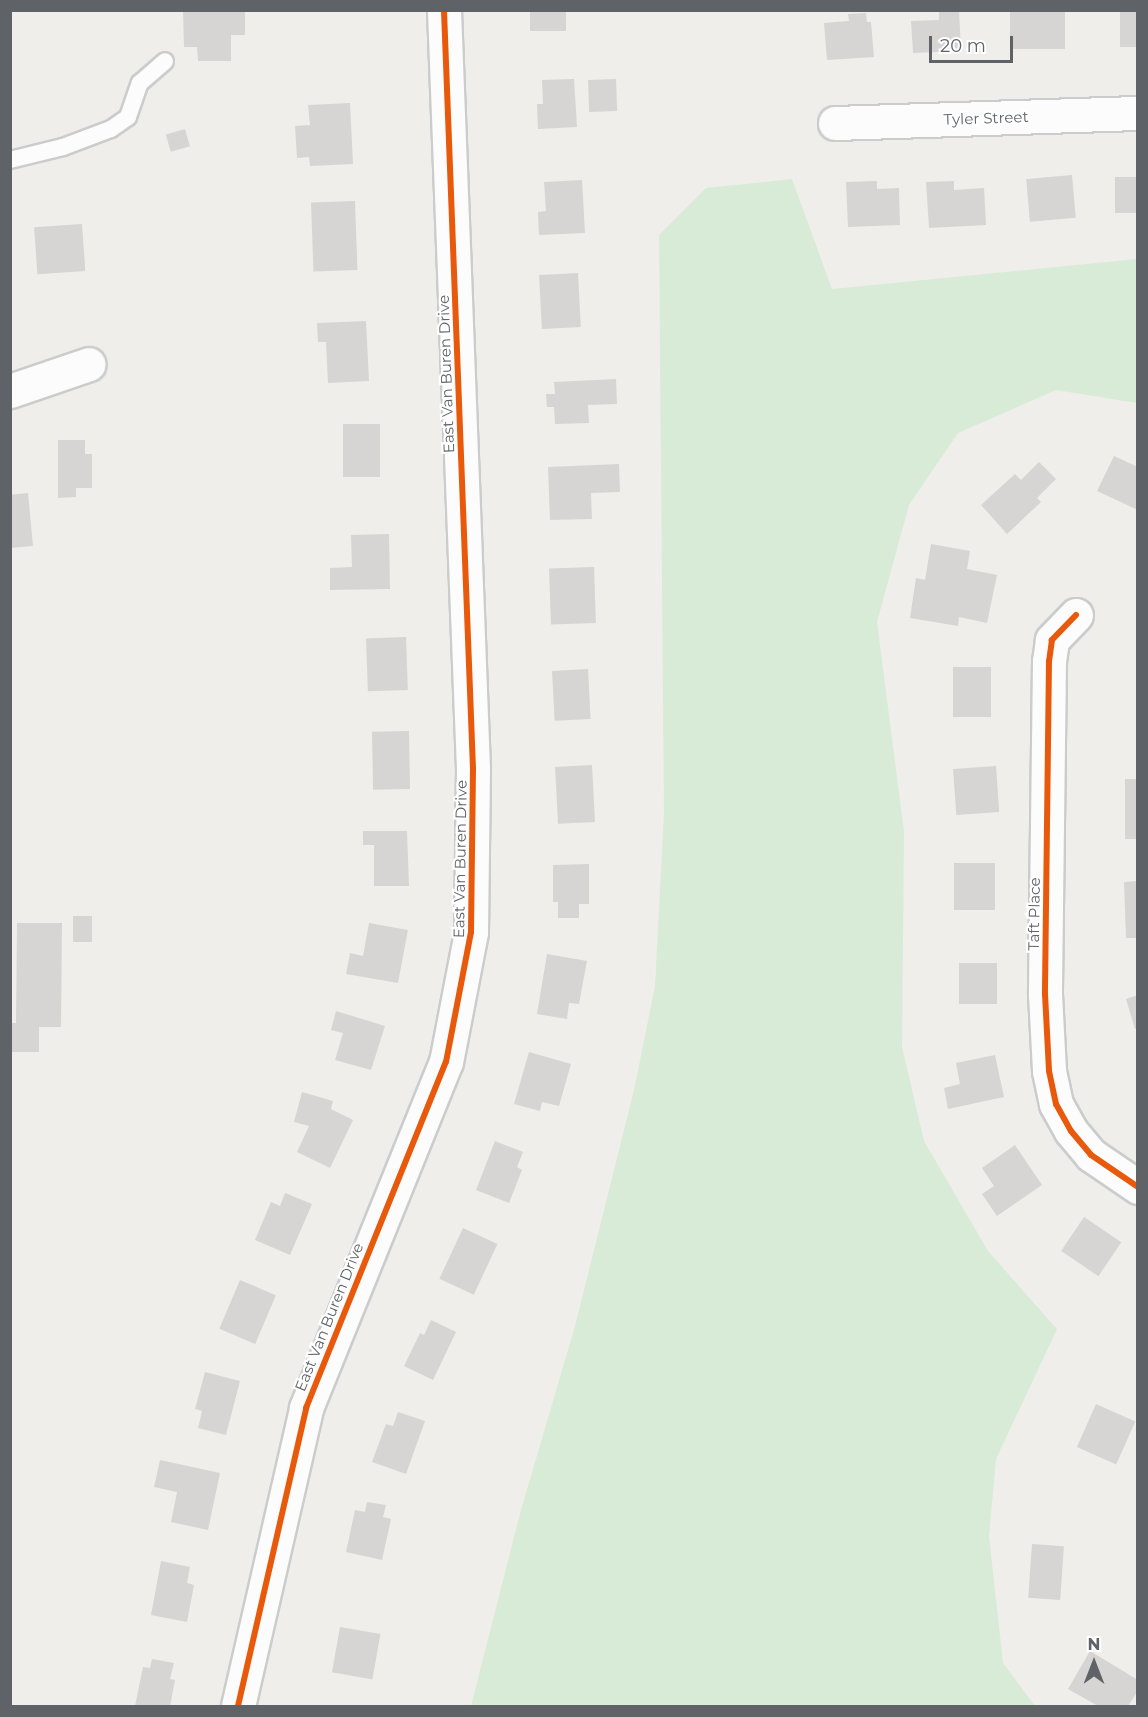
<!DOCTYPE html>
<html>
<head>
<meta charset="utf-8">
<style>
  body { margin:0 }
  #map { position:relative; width:1148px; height:1717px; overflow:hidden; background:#efeeea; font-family:Montserrat,sans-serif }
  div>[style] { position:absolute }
  .green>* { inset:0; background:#d8ebd6 }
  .building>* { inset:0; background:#d6d5d3; transform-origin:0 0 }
  .roads { filter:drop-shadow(2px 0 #cbcccc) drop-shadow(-2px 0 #cbcccc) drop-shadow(0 2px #cbcccc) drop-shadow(0 -2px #cbcccc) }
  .lane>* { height:16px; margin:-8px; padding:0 8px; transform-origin:8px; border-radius:8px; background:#fdfcfc }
  .street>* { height:33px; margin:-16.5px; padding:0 16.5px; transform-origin:16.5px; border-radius:16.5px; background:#fdfcfc }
  .cycleway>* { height:6px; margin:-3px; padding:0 3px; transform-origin:3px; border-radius:3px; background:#e8590c }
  span { translate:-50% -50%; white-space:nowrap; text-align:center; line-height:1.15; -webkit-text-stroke:4.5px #fff; paint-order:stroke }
  .street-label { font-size:15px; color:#5f6368 }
  .frame { position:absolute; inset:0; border:12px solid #5f6368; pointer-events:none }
  .north { position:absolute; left:1064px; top:1633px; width:60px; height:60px; -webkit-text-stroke:4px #fff; paint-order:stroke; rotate:0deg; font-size:16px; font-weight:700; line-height:24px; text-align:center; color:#5f6368 }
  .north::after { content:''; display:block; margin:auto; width:21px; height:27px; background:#5f6368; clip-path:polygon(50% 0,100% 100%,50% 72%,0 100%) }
  .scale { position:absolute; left:929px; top:36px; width:84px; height:27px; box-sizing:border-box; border:3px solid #5f6368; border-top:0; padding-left:8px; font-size:18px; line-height:21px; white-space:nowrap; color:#5f6368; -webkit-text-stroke:4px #fff; paint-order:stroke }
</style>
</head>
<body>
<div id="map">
  <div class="green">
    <div style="clip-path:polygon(792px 179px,832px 289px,1137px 259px,1137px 403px,1056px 390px,958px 433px,909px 505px,877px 622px,904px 832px,902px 1047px,924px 1141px,988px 1251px,1057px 1329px,996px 1459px,989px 1536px,1003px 1663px,1035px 1706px,471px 1706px,521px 1510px,575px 1326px,634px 1090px,655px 986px,664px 813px,659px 235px,706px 188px)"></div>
  </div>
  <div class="building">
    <div style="clip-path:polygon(183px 10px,245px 11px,245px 35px,231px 35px,231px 61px,198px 61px,197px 47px,184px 47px)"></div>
    <div style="left:530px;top:10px;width:36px;height:21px"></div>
    <div style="clip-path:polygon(939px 10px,959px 10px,961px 51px,913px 53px,911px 21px,939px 20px)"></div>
    <div style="left:1010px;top:10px;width:55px;height:39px"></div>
    <div style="left:1120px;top:10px;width:18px;height:37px"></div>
    <div style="clip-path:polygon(866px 13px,867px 22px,871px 22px,874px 57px,827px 60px,824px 23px,849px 21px,848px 14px)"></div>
    <div style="clip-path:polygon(574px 79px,577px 127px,538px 129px,537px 104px,543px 104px,542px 80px)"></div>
    <div style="left:616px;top:79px;width:32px;height:28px;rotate:88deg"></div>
    <div style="clip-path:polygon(350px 103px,353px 164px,310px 166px,309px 157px,297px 158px,295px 126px,310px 125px,308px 105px)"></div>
    <div style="left:185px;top:129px;width:18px;height:20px;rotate:74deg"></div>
    <div style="left:1072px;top:175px;width:43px;height:46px;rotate:85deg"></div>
    <div style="left:1138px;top:177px;width:36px;height:23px;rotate:90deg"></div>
    <div style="clip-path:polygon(582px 180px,585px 233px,539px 235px,538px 212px,546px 211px,544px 182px)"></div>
    <div style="clip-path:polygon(877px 181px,877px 189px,899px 188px,900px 225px,848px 227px,846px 182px)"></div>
    <div style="clip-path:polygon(954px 181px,954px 190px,984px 188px,986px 225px,929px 228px,926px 182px)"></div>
    <div style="left:355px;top:201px;width:69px;height:44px;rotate:88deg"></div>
    <div style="left:82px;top:224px;width:47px;height:48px;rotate:86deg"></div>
    <div style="left:578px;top:273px;width:54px;height:39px;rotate:87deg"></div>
    <div style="clip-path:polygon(366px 321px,369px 381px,328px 383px,326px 342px,318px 342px,317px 323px)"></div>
    <div style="clip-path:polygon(616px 379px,617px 404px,588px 405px,589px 423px,555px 424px,554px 407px,547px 407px,546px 394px,555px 394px,554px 382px)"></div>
    <div style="left:343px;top:424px;width:37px;height:53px"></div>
    <div style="clip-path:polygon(58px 440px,85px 440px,85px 454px,92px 454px,92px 488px,76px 488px,76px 497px,58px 498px)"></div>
    <div style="clip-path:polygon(1114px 456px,1138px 467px,1138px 510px,1097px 491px)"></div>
    <div style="clip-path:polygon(1039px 462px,1056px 479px,1037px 498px,1041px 502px,1007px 534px,981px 505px,1015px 474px,1021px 480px)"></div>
    <div style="clip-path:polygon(619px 464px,620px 492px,591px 493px,592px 519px,550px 520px,548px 467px)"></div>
    <div style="clip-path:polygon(28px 493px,33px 546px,10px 548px,10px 495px)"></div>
    <div style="clip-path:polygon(389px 534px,390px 589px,330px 590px,330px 568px,352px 567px,351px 535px)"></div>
    <div style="clip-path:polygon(931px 544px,970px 551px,967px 569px,997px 575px,987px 623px,959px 617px,958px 626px,910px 618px,916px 578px,925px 580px)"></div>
    <div style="left:594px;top:567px;width:56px;height:45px;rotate:88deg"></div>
    <div style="left:406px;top:637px;width:53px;height:40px;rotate:88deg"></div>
    <div style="left:953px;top:667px;width:38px;height:50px"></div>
    <div style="left:588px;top:669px;width:50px;height:36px;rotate:87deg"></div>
    <div style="left:409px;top:731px;width:58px;height:37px;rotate:89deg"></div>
    <div style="left:592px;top:765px;width:57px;height:37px;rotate:87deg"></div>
    <div style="left:996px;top:766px;width:46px;height:43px;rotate:86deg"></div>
    <div style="left:1138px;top:779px;width:60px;height:13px;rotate:90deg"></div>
    <div style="clip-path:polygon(363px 831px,407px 831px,409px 886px,374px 886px,374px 845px,363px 845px)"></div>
    <div style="left:995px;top:863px;width:47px;height:41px;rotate:90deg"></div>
    <div style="clip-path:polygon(589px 864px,589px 904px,579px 904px,579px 918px,558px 918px,558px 902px,553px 902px,553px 865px)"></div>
    <div style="clip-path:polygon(1138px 881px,1138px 938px,1126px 938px,1124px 882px)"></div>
    <div style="left:73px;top:916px;width:19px;height:26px"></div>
    <div style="clip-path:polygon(17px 923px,62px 923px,61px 1027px,39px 1027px,39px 1052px,10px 1052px,10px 1023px,16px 1023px)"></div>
    <div style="clip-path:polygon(369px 923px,408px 930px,398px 983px,346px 974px,350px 953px,363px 956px)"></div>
    <div style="clip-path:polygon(547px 954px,587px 961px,579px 1004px,569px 1003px,567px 1019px,537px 1014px)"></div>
    <div style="left:959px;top:963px;width:38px;height:41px"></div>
    <div style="clip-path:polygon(1138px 995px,1138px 1028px,1135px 1029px,1126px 999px)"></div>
    <div style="clip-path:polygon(336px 1011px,385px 1026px,371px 1070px,335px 1060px,343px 1033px,331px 1030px)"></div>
    <div style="clip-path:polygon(529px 1052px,571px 1064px,559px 1106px,542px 1102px,540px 1111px,514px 1104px)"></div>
    <div style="clip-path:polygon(995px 1055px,1004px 1097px,948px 1109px,944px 1088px,960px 1084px,956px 1063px)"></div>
    <div style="clip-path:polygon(302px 1092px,333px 1101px,331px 1109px,353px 1120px,330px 1168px,297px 1152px,309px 1126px,294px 1122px)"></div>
    <div style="clip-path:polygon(495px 1141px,523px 1152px,517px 1167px,522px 1170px,509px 1203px,476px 1190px)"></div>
    <div style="clip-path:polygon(1015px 1145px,1042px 1185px,997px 1216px,982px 1194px,994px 1186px,982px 1168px)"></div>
    <div style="clip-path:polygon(285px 1193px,312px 1204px,290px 1255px,255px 1240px,271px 1202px,280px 1206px)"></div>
    <div style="left:1084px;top:1217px;width:45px;height:41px;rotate:34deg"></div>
    <div style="left:463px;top:1228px;width:38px;height:56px;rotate:25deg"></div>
    <div style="left:240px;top:1280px;width:39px;height:53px;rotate:23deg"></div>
    <div style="clip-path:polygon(431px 1320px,456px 1332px,433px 1380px,404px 1366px,420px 1333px,424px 1335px)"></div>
    <div style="clip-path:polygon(205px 1372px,240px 1381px,226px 1435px,198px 1428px,202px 1411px,195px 1409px)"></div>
    <div style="left:1096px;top:1404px;width:43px;height:47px;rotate:24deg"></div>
    <div style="clip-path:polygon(398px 1412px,425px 1421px,406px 1474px,372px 1462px,386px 1424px,393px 1426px)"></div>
    <div style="clip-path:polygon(160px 1460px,220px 1473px,208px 1530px,171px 1522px,177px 1492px,154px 1487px)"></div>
    <div style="clip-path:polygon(367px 1502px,386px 1505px,383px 1517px,391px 1519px,382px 1560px,346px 1552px,355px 1510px,365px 1512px)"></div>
    <div style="left:1032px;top:1544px;width:32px;height:54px;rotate:4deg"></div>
    <div style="clip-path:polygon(161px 1561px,190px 1567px,187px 1583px,194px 1585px,187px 1622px,151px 1615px)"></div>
    <div style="left:340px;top:1627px;width:41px;height:46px;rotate:10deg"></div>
    <div style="clip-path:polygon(1090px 1651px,1138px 1680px,1138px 1691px,1128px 1706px,1098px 1706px,1068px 1689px)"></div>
    <div style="clip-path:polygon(152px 1659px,174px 1663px,170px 1679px,175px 1680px,170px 1706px,135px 1706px,143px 1667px,150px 1668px)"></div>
  </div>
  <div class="roads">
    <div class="lane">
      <div style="left:10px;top:160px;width:55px;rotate:-13.8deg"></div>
      <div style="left:63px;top:147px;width:51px;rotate:-20.6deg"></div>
      <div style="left:111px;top:129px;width:21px;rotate:-35deg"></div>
      <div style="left:128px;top:117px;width:36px;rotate:-71deg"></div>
      <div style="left:140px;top:83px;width:33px;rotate:-41deg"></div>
    </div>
    <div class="street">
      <div style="left:835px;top:123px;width:303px;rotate:-1.9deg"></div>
      <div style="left:10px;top:391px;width:83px;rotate:-18.9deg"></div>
      <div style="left:1076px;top:615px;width:35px;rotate:134deg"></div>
      <div style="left:1052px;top:640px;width:21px;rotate:98deg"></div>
      <div style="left:1049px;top:661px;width:333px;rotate:90.7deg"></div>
      <div style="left:1045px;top:994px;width:77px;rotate:87deg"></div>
      <div style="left:1049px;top:1071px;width:34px;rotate:78deg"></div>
      <div style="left:1056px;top:1104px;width:31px;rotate:61deg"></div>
      <div style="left:1071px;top:1131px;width:31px;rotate:50deg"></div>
      <div style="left:1091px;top:1155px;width:57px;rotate:34.2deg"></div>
      <div style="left:238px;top:1706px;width:306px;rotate:-77.1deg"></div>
      <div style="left:306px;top:1408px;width:373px;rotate:-68deg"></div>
      <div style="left:446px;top:1062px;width:132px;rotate:-79.1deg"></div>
      <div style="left:471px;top:932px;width:163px;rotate:-89.3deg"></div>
      <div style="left:473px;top:769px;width:760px;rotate:-92.19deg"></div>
    </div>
  </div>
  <div class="cycleway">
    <div style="left:1076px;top:615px;width:35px;rotate:134deg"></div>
    <div style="left:1052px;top:640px;width:21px;rotate:98deg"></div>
    <div style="left:1049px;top:661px;width:333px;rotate:90.7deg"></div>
    <div style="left:1045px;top:994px;width:77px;rotate:87deg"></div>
    <div style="left:1049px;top:1071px;width:34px;rotate:78deg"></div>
    <div style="left:1056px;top:1104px;width:31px;rotate:61deg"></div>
    <div style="left:1071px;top:1131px;width:31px;rotate:50deg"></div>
    <div style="left:1091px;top:1155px;width:57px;rotate:34.2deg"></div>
    <div style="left:238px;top:1706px;width:306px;rotate:-77.1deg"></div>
    <div style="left:306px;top:1408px;width:373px;rotate:-68deg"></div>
    <div style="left:446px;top:1062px;width:132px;rotate:-79.1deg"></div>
    <div style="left:471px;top:932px;width:163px;rotate:-89.3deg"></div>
    <div style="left:473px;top:769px;width:760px;rotate:-92.19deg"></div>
  </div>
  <div class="street-label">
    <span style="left:986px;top:118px;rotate:-2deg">Tyler Street</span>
    <span style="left:446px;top:374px;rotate:-92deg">East Van Buren Drive</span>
    <span style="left:460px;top:859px;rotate:-89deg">East Van Buren Drive</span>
    <span style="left:1034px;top:914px;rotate:-89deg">Taft Place</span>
    <span style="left:329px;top:1317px;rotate:-68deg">East Van Buren Drive</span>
  </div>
  <div class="frame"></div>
  <div class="north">N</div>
  <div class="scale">20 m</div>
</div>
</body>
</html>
